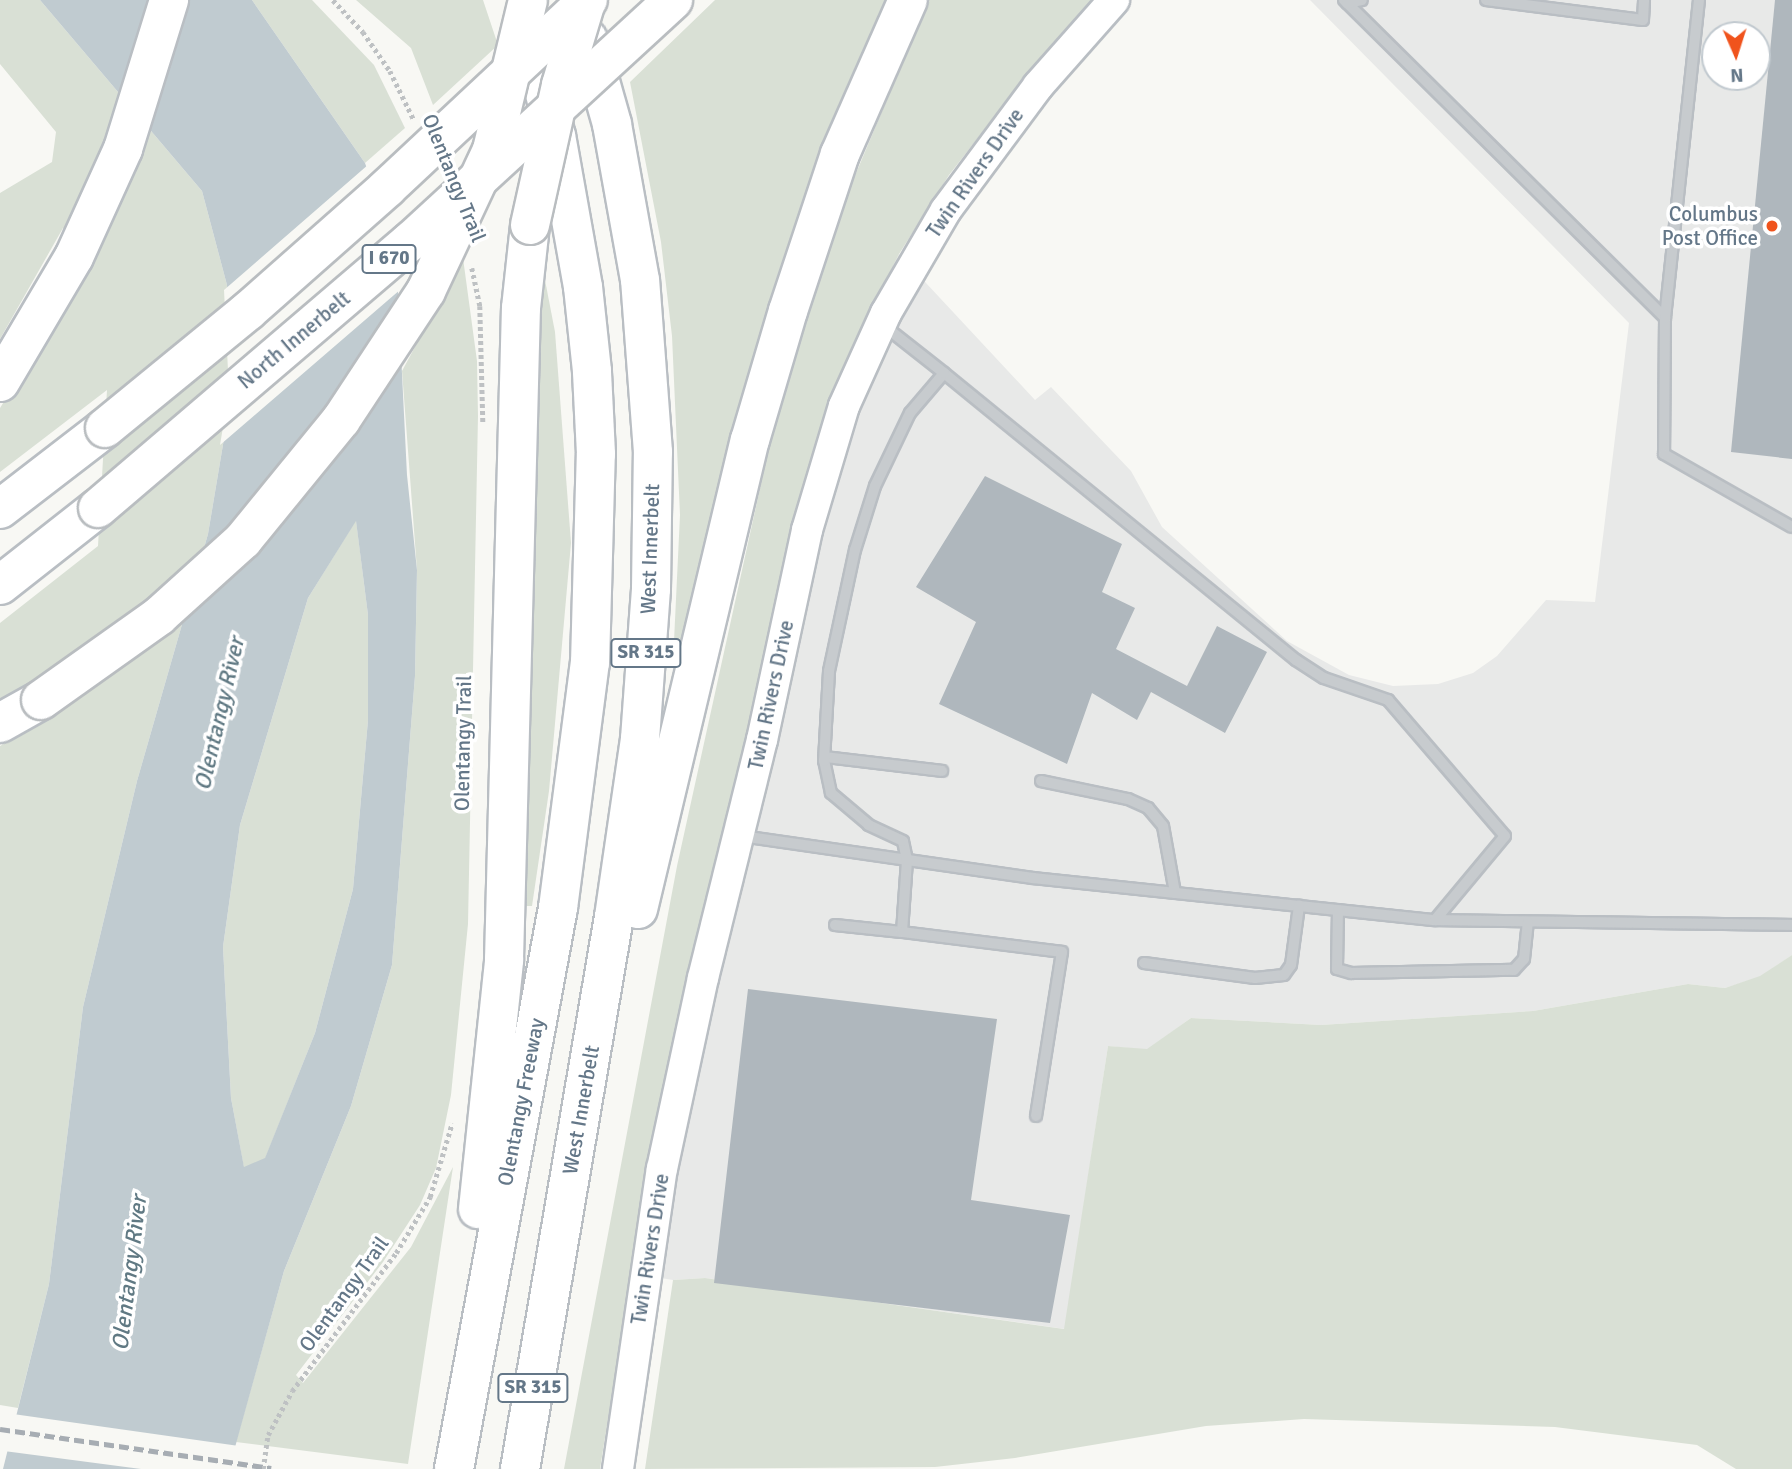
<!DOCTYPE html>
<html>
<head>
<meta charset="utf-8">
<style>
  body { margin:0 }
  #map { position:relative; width:1792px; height:1469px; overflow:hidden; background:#f8f8f4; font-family:Signika,sans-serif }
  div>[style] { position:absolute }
  .built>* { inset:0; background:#e8e9e8 }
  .green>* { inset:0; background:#d9e0d5 }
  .water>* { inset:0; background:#c0cbd0 }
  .pier>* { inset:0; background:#f8f8f4 }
  .building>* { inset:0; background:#afb7bd }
  .path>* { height:4.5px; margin-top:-2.25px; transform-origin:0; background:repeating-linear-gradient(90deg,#bec1c3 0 3.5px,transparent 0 7px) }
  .roads { filter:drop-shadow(2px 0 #b9bec3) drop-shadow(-2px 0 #b9bec3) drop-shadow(0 2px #b9bec3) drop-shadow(0 -2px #b9bec3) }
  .lane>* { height:10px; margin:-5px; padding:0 5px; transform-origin:5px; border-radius:5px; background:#c7cbce }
  .secondary>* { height:30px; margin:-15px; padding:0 15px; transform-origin:15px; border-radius:15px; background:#fff }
  .highway>* { height:38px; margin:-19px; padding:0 19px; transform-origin:19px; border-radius:19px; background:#fff }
  .rail>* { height:5px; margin-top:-2.5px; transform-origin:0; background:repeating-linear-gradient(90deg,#a7adb3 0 10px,transparent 0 15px) }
  .bridges { filter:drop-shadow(2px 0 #b9bdc0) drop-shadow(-2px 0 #b9bdc0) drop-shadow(0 2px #b9bdc0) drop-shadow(0 -2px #b9bdc0) }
  .highway-bridge>* { height:38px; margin:-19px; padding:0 19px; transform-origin:19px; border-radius:19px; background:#fff }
  .dots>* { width:19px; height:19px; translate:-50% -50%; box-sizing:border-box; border:4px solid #fff; border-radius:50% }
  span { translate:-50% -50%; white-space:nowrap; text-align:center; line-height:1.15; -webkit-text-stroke:7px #fff; paint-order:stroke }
  .shield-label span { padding:2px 5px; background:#fff; border:2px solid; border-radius:5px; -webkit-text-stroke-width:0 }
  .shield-label { font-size:19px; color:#647788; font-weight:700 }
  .street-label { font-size:21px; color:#647788 }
  .poi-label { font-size:21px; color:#647788 }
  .right { translate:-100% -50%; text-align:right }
  .water-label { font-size:23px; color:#607983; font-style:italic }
  .north { position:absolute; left:1701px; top:21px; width:70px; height:70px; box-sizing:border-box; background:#fff; border:2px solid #c1c9cf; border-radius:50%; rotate:177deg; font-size:19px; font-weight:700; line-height:28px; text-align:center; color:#647788 }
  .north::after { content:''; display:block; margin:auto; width:24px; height:32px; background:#f0531c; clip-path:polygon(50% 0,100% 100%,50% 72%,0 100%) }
</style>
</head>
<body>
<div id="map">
  <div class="built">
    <div style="clip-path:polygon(evenodd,1310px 0,1792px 0,1792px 955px,1760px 977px,1725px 988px,1688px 984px,1533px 1011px,1321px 1025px,1191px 1018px,1147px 1050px,1108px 1046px,1065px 1329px,705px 1278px,673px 1280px,630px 1273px,657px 1112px,752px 717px,787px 545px,839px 376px,899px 254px,1035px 400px,1051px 387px,1131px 471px,1162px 527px,1287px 641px,1349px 675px,1393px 686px,1438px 684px,1473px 673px,1497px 656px,1546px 600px,1595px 602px,1629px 323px,1310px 0,1715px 35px,1757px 35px,1757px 77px,1715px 77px,1715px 35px)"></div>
  </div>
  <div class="green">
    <div style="clip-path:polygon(0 0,40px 0,202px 191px,227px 285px,232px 391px,208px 534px,137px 781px,83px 1007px,49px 1284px,18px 1408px,0 1405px,0 746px,73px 703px,78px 652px,0 703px,0 623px,98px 546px,107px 390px,0 472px,0 408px,90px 263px,63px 228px,0 339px,0 193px,52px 162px,56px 132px,0 64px)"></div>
    <div style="clip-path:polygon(252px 0,312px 0,374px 65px,405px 128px,365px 163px)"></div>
    <div style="clip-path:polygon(356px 0,483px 0,498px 45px,433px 105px,411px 48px)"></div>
    <div style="clip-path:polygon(715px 0,891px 0,814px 180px,755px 354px,686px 643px,674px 641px,680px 515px,672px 336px,661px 242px,630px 82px)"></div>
    <div style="clip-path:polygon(929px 0,1098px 0,1022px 81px,949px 175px,899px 254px,839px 376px,787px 545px,752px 717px,657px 1112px,600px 1469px,564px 1469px,677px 866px,779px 402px,835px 223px)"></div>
    <div style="clip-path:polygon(540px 254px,555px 332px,571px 543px,549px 791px,532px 906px,521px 906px)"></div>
    <div style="clip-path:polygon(463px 258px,477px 361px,478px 416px,468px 924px,451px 1095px,436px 1168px,420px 1205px,383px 1262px,296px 1375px,303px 1383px,411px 1247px,453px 1167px,408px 1464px,236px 1442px,284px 1271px,351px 1106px,392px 965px,415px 676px,417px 570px,402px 371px)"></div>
    <div style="clip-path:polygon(356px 520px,368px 615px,368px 720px,353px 889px,315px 1033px,265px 1159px,244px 1168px,231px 1098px,223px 947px,240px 825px,308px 598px)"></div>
    <div style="clip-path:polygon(1792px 955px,1792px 1469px,1736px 1469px,1697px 1445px,1555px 1427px,1304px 1419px,1206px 1426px,1015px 1458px,935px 1467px,645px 1469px,673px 1280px,705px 1278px,1064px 1329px,1108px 1046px,1147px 1049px,1191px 1018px,1321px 1025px,1533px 1011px,1688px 984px,1725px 988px,1760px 976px)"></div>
  </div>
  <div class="water">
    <div style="clip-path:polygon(evenodd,40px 0,252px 0,365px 163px,396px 252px,407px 475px,417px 570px,415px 676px,392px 965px,351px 1106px,284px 1271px,229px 1469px,3px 1469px,49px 1284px,83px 1007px,137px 781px,208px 534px,232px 391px,227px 285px,202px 191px,40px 0,356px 521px,368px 615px,368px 720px,353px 889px,315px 1033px,265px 1158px,244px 1167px,231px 1098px,223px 947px,240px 825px,308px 598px,356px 521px)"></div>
  </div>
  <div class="pier">
    <div style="clip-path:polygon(369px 164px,400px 252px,401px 289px,220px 445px,229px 391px,224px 290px)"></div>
    <div style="clip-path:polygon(13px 1414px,239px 1446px,233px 1469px,141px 1469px,4px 1451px)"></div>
  </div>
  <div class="building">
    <div style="clip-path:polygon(1775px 0,1792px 0,1792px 459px,1731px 452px)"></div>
    <div style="clip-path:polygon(985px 476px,1122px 544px,1102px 592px,1135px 608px,1116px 649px,1187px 686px,1217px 626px,1267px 652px,1225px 733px,1151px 692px,1137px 720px,1092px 693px,1067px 764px,939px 704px,976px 622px,916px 587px)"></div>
    <div style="clip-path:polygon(748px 989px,997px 1019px,971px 1200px,1070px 1215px,1050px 1323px,714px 1283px)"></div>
  </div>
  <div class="path">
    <div style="left:333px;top:0;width:44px;rotate:46.8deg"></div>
    <div style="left:363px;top:32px;width:47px;rotate:55.3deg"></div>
    <div style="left:390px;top:71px;width:55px;rotate:63.9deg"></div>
    <div style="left:472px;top:268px;width:39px;rotate:78deg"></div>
    <div style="left:480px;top:306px;width:117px;rotate:88.5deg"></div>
    <div style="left:263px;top:1469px;width:34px;rotate:-82deg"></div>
    <div style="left:268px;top:1435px;width:50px;rotate:-61.4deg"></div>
    <div style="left:292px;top:1391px;width:173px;rotate:-53deg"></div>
    <div style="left:396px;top:1253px;width:66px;rotate:-58.7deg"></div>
    <div style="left:430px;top:1197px;width:77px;rotate:-73.4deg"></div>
  </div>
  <div class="roads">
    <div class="lane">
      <div style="left:1344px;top:0;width:452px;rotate:44.7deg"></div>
      <div style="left:1665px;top:318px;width:136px;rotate:90.4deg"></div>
      <div style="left:1664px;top:454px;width:147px;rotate:29.7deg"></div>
      <div style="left:1486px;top:0;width:158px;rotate:7.3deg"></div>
      <div style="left:1643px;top:20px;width:20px;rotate:-87deg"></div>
      <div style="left:1347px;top:3px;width:15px;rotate:-11deg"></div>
      <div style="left:1665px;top:318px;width:320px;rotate:-83.9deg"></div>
      <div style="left:944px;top:373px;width:454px;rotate:39.2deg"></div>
      <div style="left:1296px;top:660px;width:33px;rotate:33deg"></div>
      <div style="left:1324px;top:678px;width:68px;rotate:19deg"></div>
      <div style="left:1388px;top:700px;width:179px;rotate:49.3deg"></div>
      <div style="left:1505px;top:836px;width:109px;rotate:129.8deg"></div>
      <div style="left:825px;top:757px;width:118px;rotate:6.8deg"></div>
      <div style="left:1041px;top:781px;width:89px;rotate:11.7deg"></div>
      <div style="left:1128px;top:799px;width:22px;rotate:24deg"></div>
      <div style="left:1148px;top:808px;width:23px;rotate:50deg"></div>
      <div style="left:1163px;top:826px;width:68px;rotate:79.8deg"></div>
      <div style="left:741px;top:836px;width:295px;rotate:8.2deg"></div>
      <div style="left:1033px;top:878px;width:404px;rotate:6deg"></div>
      <div style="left:1435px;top:920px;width:357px;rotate:0.8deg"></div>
      <div style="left:1338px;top:910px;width:59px;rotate:91deg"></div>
      <div style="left:1337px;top:969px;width:15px;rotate:16deg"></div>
      <div style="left:1351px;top:973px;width:163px;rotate:-1.1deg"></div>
      <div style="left:1514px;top:970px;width:15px;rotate:-48deg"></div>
      <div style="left:1524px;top:959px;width:37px;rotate:-84deg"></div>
      <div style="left:835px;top:925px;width:67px;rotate:6deg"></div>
      <div style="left:902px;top:932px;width:72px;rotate:-86deg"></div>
      <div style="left:907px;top:860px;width:19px;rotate:-102deg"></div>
      <div style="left:903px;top:841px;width:38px;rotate:-155deg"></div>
      <div style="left:869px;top:825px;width:50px;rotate:-139.9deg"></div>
      <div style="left:831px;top:793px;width:33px;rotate:-102deg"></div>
      <div style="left:824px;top:761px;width:90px;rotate:-86.8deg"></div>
      <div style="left:829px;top:671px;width:124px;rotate:-77.9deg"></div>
      <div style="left:855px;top:550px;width:67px;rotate:-72.6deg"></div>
      <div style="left:875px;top:486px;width:81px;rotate:-64.4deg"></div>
      <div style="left:910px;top:413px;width:52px;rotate:-49.6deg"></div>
      <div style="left:944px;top:373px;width:78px;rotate:-141.8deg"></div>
      <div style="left:902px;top:932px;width:161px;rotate:7.1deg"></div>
      <div style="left:1062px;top:952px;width:166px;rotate:99deg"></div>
      <div style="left:1144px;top:963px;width:112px;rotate:7.7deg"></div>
      <div style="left:1255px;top:978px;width:29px;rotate:-6deg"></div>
      <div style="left:1284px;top:975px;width:12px;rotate:-55deg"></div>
      <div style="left:1291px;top:965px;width:60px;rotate:-82.3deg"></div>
    </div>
    <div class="secondary">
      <div style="left:618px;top:1469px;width:303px;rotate:-81.7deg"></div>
      <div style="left:662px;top:1169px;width:195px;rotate:-77.9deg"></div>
      <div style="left:703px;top:978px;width:245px;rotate:-76.1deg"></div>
      <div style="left:762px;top:740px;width:215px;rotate:-77.9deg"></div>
      <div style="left:807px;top:530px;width:129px;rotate:-73.4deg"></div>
      <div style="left:844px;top:406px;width:102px;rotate:-65.7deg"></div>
      <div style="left:886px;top:313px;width:119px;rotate:-59.8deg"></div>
      <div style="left:946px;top:210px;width:154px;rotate:-53.4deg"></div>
      <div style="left:1038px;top:86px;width:115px;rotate:-48.5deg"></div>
    </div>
    <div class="highway">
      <div style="left:0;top:382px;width:145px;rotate:-59.4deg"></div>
      <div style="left:74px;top:257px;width:119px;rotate:-65.6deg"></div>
      <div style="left:123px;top:149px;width:156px;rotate:-72.8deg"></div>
      <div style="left:0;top:509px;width:133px;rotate:-37.6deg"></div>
      <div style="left:0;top:585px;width:125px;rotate:-38.2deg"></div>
      <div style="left:0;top:723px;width:47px;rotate:-29.3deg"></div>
      <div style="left:638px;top:909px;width:482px;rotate:-76.6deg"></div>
      <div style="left:750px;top:440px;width:134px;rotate:-73.6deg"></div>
      <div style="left:788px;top:311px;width:165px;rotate:-71.7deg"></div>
      <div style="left:840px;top:154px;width:168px;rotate:-66.2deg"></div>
      <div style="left:478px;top:1209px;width:250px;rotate:-84deg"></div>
      <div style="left:504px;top:960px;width:652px;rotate:-88.51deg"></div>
      <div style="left:521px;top:308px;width:83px;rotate:-83.8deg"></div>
      <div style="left:454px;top:1469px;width:571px;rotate:-79.5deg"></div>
      <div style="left:558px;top:908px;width:247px;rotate:-82.6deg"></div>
      <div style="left:590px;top:663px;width:209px;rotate:-88.4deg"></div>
      <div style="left:596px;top:454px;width:83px;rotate:-92.8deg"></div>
      <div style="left:592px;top:371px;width:84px;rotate:-96.1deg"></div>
      <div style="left:583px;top:287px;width:153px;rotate:-100.1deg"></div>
      <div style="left:556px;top:136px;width:118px;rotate:-104.7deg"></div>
      <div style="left:520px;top:1469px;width:560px;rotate:-80.34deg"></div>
      <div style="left:614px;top:917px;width:180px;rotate:-81.7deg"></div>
      <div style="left:640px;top:739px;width:150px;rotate:-85.8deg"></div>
      <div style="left:651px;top:589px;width:137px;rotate:-89.2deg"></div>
      <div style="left:653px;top:452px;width:172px;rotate:-94.3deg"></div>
      <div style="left:640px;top:280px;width:158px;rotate:-100.2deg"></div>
      <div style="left:612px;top:124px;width:88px;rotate:-105.8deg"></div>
    </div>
  </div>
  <div class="rail">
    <div style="left:0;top:1429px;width:274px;rotate:8.2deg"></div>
  </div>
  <div class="bridges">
    <div class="highway-bridge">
      <div style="left:530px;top:225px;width:143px;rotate:-77.5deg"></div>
      <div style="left:561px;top:85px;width:84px;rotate:-73.3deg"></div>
      <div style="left:105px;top:428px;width:185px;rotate:-39.3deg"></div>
      <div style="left:248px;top:311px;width:186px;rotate:-41.5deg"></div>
      <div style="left:387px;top:188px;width:275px;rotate:-43.1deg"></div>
      <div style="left:98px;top:508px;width:411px;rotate:-40.5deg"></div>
      <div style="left:411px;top:241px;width:356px;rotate:-42.6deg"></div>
      <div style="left:41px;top:700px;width:145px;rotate:-35.4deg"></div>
      <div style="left:159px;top:616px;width:113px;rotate:-42.1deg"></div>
      <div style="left:243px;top:540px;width:155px;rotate:-50.8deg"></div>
      <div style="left:341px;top:420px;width:154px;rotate:-56.6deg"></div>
      <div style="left:426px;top:291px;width:156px;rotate:-64.9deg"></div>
      <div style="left:492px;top:150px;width:154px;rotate:-76.5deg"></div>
    </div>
  </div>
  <div class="dots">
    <div style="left:1772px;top:226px;background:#f0531c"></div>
  </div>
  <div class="shield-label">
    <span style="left:389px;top:259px">I 670</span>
    <span style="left:646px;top:653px">SR 315</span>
    <span style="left:533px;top:1388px">SR 315</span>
  </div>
  <div class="street-label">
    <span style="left:975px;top:173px;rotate:-55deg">Twin Rivers Drive</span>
    <span style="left:454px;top:178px;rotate:68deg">Olentangy Trail</span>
    <span style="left:294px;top:340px;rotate:-40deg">North Innerbelt</span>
    <span style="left:650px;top:549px;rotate:-88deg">West Innerbelt</span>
    <span style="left:771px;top:695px;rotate:-78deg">Twin Rivers Drive</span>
    <span style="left:463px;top:743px;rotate:-89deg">Olentangy Trail</span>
    <span style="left:521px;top:1102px;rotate:-79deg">Olentangy Freeway</span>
    <span style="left:581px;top:1110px;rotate:-80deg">West Innerbelt</span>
    <span style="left:650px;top:1249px;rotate:-81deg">Twin Rivers Drive</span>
    <span style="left:344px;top:1294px;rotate:-54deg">Olentangy Trail</span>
  </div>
  <div class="poi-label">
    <span class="right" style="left:1758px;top:226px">Columbus<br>Post Office</span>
  </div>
  <div class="water-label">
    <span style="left:220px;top:714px;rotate:-77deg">Olentangy River</span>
    <span style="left:130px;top:1273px;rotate:-83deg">Olentangy River</span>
  </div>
  <div class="north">N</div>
</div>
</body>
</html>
